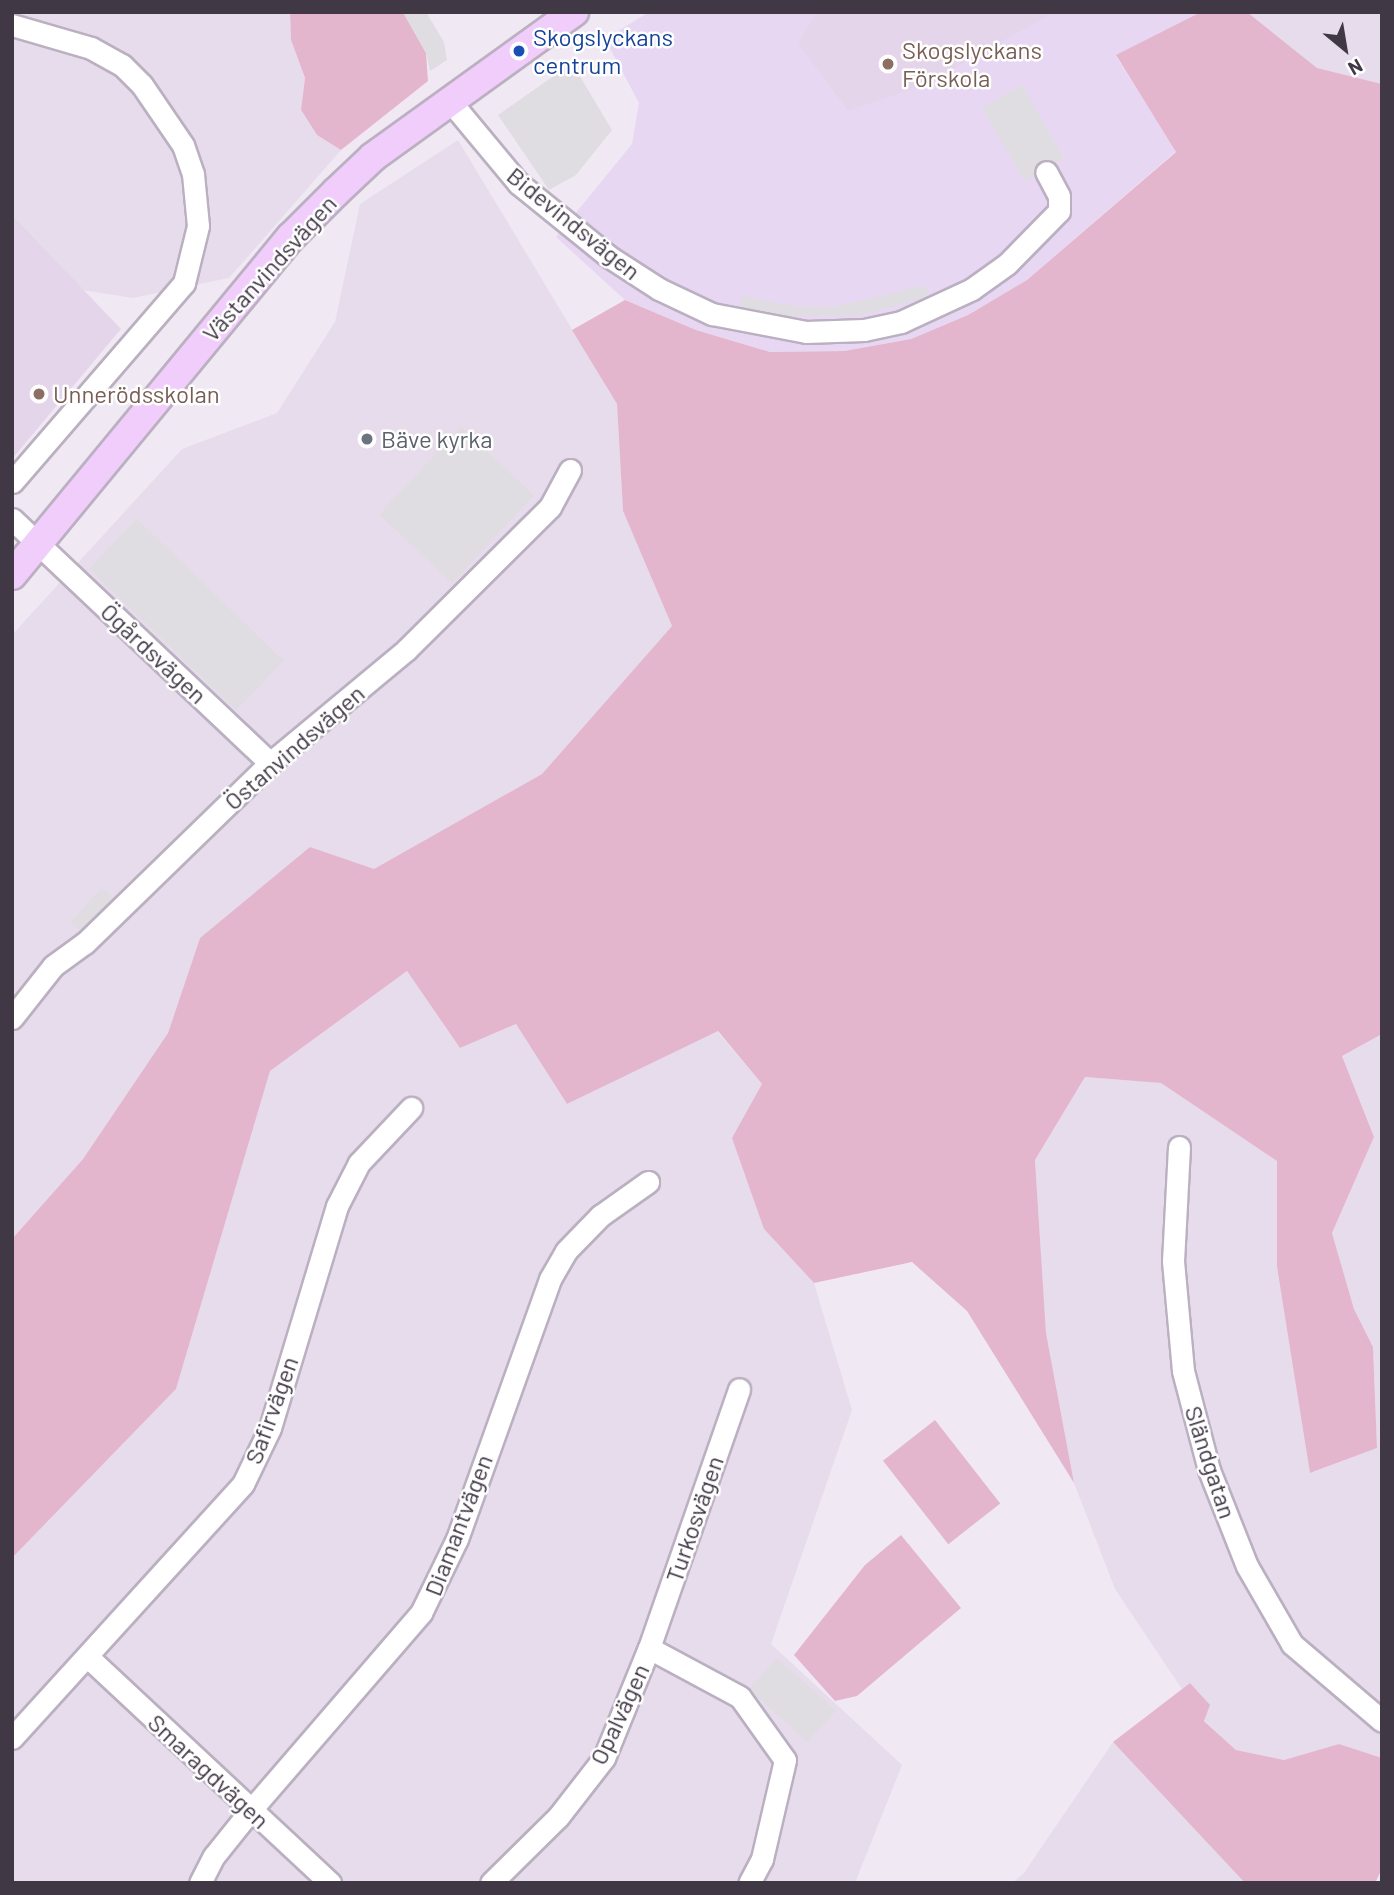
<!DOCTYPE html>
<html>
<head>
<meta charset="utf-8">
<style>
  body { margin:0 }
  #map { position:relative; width:1394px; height:1895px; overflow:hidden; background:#f0e9f3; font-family:Barlow,sans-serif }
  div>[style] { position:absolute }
  .residential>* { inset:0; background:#e6dceb }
  .commercial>* { inset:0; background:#e8d7f3 }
  .education>* { inset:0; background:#e5d5eb }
  .green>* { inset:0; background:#e4b6ce; transform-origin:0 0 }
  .parking>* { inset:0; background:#e0dde2; transform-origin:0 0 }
  .roads { filter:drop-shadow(2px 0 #bbb0c1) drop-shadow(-2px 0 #bbb0c1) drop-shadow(0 2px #bbb0c1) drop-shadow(0 -2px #bbb0c1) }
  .street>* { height:21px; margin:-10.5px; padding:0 10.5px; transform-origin:10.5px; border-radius:10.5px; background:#fff }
  .secondary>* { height:28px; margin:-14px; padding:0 14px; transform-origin:14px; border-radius:14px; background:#f0cdfa }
  .dots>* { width:19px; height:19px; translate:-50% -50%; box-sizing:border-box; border:4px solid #fff; border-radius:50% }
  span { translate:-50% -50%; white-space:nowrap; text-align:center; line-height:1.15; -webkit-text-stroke:5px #fff; paint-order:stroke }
  .transit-label { font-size:24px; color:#164399 }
  .left { translate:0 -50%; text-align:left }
  .education-label { font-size:24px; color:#785e54 }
  .street-label { font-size:24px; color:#413846 }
  .worship-label { font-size:24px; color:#5b616d }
  .frame { position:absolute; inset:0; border:14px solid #413846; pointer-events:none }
  .north { position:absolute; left:1310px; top:14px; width:70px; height:70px; -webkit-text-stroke:5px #fff; paint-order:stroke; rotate:150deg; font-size:19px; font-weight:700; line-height:28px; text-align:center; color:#413846 }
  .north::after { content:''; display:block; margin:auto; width:24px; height:32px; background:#413846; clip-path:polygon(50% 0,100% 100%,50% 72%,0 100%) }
</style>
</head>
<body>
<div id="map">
  <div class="residential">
    <div style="clip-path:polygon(12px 12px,290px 12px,291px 40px,305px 78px,301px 110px,317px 135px,341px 150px,229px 278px,133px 298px,82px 290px,12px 215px)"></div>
    <div style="clip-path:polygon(1247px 12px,1382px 12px,1382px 84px,1317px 68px)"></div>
    <div style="clip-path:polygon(458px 140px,617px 404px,623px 511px,672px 626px,542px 774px,374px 869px,200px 938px,168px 1033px,83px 1159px,12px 1239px,12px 635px,182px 449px,277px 413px,335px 322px,360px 204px)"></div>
    <div style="clip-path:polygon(407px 971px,460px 1048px,516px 1024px,567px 1104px,717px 1031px,762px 1084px,764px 1229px,814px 1283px,852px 1410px,771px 1644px,902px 1765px,855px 1883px,12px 1883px,12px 1558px,176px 1389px,270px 1071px)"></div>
    <div style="clip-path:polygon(1382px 1034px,1382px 1758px,1339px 1744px,1284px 1760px,1236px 1750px,1204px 1720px,1190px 1683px,1182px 1689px,1115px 1589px,1074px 1483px,1046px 1333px,1035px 1160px,1085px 1077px,1161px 1083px,1277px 1161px,1277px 1267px,1311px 1473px,1377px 1448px,1373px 1347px,1354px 1309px,1332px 1233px,1374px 1137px,1342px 1056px)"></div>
    <div style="clip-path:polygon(1113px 1742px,1245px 1883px,1012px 1883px,1024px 1873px)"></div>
  </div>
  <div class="commercial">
    <div style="clip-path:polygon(649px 12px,1201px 12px,1116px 56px,1176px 151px,1027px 280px,968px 315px,911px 339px,844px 351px,770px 352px,696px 330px,625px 300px,556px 237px,632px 144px,639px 103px,605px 39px)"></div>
  </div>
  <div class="education">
    <div style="clip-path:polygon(817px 12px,1055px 12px,924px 85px,848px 111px,798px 43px)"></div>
    <div style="clip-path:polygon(12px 215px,121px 329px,12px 459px)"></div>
  </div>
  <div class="green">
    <div style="clip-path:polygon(290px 12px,403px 12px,426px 53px,428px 81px,341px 150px,317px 135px,301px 110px,305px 78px,291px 40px)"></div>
    <div style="clip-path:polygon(1201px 12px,1247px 12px,1317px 68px,1382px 84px,1382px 1034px,1342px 1056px,1374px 1137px,1332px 1233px,1354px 1309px,1373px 1347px,1377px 1448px,1310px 1473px,1277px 1267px,1277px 1161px,1161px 1083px,1085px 1077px,1035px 1160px,1046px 1333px,1074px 1483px,967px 1311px,912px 1262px,814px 1283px,764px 1229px,732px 1138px,762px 1084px,718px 1031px,567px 1104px,516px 1024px,460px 1048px,407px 971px,270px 1071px,176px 1389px,12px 1558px,12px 1239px,83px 1159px,168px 1033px,200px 938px,310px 847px,374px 869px,542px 774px,672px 626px,623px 511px,617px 404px,572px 330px,625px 300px,696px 330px,770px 352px,844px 351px,911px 339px,968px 315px,1027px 280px,1176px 152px,1116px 55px)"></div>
    <div style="left:935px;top:1420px;width:106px;height:66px;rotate:52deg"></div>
    <div style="clip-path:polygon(901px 1535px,961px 1608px,857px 1696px,835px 1701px,794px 1655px,865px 1565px)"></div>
    <div style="clip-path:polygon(1190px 1683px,1210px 1705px,1204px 1721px,1236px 1750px,1284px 1760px,1339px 1744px,1382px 1758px,1382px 1869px,1375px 1883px,1245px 1883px,1113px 1742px)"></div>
  </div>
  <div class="parking">
    <div style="clip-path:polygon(403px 12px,426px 12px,444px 42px,447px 60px,430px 71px,426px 53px)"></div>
    <div style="clip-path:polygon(572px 63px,612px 130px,576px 175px,549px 190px,498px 115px)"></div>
    <div style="left:1022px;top:85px;width:85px;height:46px;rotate:60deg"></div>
    <div style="clip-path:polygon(925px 285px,929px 297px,859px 316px,787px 316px,740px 307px,742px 295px,787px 305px,833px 307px)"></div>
    <div style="left:461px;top:427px;width:100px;height:120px;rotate:43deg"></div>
    <div style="left:137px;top:519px;width:204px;height:69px;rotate:44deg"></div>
    <div style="left:102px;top:888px;width:16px;height:46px;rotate:43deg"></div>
    <div style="left:777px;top:1658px;width:79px;height:42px;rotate:42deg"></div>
  </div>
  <div class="roads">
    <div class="street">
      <div style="left:12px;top:25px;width:82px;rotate:16.2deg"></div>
      <div style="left:91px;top:48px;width:35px;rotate:29deg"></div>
      <div style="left:122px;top:65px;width:28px;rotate:45deg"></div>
      <div style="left:142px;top:85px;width:73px;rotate:55.7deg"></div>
      <div style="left:183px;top:145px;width:31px;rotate:71deg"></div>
      <div style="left:193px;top:174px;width:52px;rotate:84.5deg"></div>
      <div style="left:198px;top:226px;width:59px;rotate:103.8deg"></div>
      <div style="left:184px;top:283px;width:263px;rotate:130.8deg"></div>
      <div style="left:450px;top:101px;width:107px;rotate:50.3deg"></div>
      <div style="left:518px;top:183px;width:116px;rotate:39deg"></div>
      <div style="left:608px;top:256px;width:61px;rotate:32.9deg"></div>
      <div style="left:659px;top:289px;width:59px;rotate:25.3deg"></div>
      <div style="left:712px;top:314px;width:96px;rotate:10.8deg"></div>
      <div style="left:806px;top:332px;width:58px;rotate:-2deg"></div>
      <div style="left:864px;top:330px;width:38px;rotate:-12deg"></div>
      <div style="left:901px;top:322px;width:78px;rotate:-24.9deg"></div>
      <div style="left:972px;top:289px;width:43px;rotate:-35.5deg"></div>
      <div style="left:1007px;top:264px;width:74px;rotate:-45.5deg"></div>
      <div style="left:1059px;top:211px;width:15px;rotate:-90deg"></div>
      <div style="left:1059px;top:196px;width:27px;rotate:-118deg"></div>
      <div style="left:12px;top:519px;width:355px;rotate:43.4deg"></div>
      <div style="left:12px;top:1018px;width:66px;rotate:-51.7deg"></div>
      <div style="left:53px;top:966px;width:39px;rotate:-36deg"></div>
      <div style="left:85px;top:943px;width:258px;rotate:-44.2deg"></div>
      <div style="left:270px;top:763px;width:177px;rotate:-39.7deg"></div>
      <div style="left:406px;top:650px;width:203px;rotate:-44.8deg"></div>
      <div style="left:550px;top:507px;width:42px;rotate:-61.6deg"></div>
      <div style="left:1179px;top:1147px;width:114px;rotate:93deg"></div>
      <div style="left:1173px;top:1261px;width:110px;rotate:84.8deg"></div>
      <div style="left:1183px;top:1371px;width:102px;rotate:75.3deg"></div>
      <div style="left:1209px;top:1470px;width:103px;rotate:68.4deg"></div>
      <div style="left:1247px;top:1566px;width:90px;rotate:60deg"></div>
      <div style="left:1292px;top:1644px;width:118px;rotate:40.5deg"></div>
      <div style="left:649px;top:1648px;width:274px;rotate:-70.8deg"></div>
      <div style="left:89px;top:1658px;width:330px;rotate:43deg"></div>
      <div style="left:12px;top:1738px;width:343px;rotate:-47.7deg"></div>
      <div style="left:243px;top:1484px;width:62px;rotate:-64.3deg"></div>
      <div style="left:270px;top:1428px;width:232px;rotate:-73.2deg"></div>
      <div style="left:337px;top:1206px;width:48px;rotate:-62.9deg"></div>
      <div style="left:359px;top:1163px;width:76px;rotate:-46.6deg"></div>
      <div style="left:200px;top:1883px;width:30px;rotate:-63deg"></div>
      <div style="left:214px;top:1856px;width:58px;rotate:-51.3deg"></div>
      <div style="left:250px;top:1811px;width:262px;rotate:-49.2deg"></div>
      <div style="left:421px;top:1613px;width:82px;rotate:-64.1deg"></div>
      <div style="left:457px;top:1539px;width:276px;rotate:-70.3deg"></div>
      <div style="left:550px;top:1279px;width:32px;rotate:-60deg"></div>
      <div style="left:566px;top:1251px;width:49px;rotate:-45.8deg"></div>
      <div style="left:600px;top:1216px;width:59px;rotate:-35.3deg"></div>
      <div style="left:491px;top:1883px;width:94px;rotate:-44.6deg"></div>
      <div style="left:558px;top:1817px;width:75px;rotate:-52.1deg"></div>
      <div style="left:604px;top:1758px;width:119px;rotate:-67.8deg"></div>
      <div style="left:649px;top:1648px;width:103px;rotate:28.3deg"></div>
      <div style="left:740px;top:1697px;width:77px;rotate:54.5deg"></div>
      <div style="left:785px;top:1760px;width:102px;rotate:103.1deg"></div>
      <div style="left:762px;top:1859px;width:27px;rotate:118deg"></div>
    </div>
    <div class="secondary">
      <div style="left:12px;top:575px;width:438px;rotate:-50.5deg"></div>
      <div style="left:291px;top:237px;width:64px;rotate:-45deg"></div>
      <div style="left:336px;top:192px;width:51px;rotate:-43.4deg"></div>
      <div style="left:373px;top:157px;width:248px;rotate:-35.8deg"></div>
    </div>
  </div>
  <div class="dots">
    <div style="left:519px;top:51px;background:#1a4fb4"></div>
    <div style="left:888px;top:64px;background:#8d6e63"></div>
    <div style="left:39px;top:394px;background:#8d6e63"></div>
    <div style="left:367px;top:439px;background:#6b7280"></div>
  </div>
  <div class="transit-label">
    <span class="left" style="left:533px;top:51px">Skogslyckans<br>centrum</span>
  </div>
  <div class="education-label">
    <span class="left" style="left:902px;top:64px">Skogslyckans<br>Förskola</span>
    <span class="left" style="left:53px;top:394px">Unnerödsskolan</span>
  </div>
  <div class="street-label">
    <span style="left:574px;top:223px;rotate:39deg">Bidevindsvägen</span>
    <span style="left:269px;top:268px;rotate:-48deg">Västanvindsvägen</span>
    <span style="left:154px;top:653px;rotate:43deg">Ögårdsvägen</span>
    <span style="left:294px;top:747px;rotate:-41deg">Östanvindsvägen</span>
    <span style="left:271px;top:1410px;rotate:-70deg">Safirvägen</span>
    <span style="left:1211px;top:1462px;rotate:72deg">Sländgatan</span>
    <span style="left:694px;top:1519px;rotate:-71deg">Turkosvägen</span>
    <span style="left:458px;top:1525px;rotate:-69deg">Diamantvägen</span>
    <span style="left:619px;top:1714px;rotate:-65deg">Opalvägen</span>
    <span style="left:209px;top:1771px;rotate:43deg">Smaragdvägen</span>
  </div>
  <div class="worship-label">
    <span class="left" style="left:381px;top:439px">Bäve kyrka</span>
  </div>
  <div class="frame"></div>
  <div class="north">N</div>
</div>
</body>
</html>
